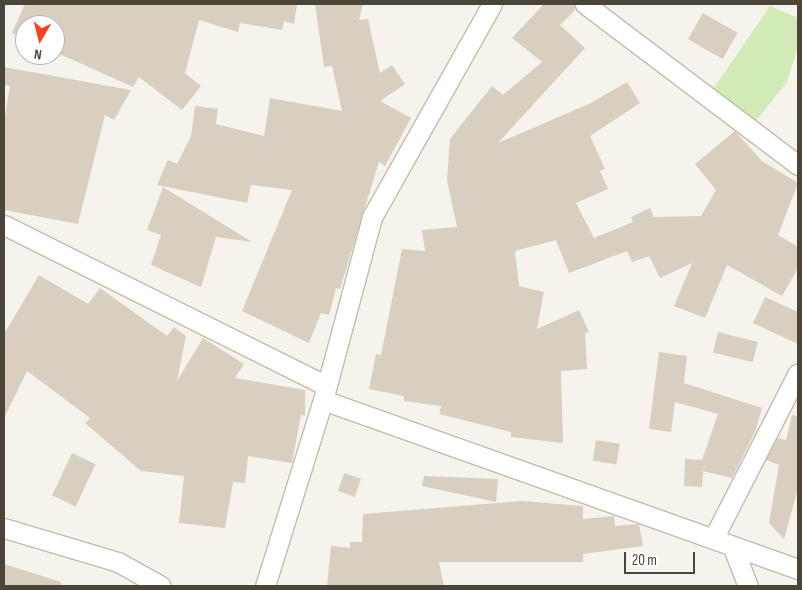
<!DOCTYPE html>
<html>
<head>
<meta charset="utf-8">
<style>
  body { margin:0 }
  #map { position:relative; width:802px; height:590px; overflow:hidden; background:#f6f3ec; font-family:"Sofia Sans Condensed",sans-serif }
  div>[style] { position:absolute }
  .green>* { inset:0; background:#d2eab5 }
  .building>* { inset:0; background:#d8cfc1; transform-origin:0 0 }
  .roads { filter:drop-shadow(1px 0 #c2bbae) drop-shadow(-1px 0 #c2bbae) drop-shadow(0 1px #c2bbae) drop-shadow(0 -1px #c2bbae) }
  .street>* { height:19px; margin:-9.5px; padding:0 9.5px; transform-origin:9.5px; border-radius:9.5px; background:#fff }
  span { translate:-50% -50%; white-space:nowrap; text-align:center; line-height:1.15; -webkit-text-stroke:4px #fff; paint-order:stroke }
  .frame { position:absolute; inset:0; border:5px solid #4b4439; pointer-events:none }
  .north { position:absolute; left:15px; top:15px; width:50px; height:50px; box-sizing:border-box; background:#fff; border:1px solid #b7b4b0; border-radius:50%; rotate:188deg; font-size:14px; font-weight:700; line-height:20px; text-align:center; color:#4b4439 }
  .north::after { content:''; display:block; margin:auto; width:18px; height:22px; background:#fc3f1d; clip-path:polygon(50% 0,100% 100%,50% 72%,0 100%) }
  .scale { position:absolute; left:624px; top:552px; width:71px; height:22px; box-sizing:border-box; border:2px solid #4b4439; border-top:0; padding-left:6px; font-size:15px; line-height:18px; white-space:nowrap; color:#4b4439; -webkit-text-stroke:4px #fff; paint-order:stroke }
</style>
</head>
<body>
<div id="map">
  <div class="green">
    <div style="clip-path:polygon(770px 6px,798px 18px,798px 47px,787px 82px,756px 121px,714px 88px)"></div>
  </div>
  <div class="building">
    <div style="clip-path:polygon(25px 4px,297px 4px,294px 24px,284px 21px,282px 30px,240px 23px,238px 32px,199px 20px,185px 73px,201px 86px,182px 110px,139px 77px,133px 87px,55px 52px,55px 25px,25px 25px,25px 39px,12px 33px)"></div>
    <div style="clip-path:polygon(315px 4px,363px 4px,359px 20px,368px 19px,380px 73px,392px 65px,405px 84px,380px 101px,411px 118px,385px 166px,379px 162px,340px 289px,336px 288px,329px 315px,321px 313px,309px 343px,242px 311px,292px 190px,251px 185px,247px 203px,157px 185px,168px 160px,177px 164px,191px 136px,195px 106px,218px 109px,216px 124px,264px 136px,270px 98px,342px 111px,332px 66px,324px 67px)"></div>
    <div style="clip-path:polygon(544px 4px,574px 4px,575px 10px,560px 25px,585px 48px,498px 143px,591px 103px,627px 82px,640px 103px,590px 136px,605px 169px,600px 171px,608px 189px,576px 203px,594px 238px,633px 222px,631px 217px,650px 208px,654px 217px,701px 216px,716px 190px,695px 164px,735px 131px,762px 161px,798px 183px,778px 235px,798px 247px,798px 268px,782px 296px,727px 265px,705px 318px,674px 306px,692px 263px,660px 278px,649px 256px,632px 262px,627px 251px,569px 273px,556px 240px,515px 251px,519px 286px,544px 292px,537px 329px,579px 310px,589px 332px,585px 333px,587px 369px,561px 371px,563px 443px,511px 437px,511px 432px,439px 414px,441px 406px,404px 401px,404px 396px,369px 389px,376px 354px,381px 355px,402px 249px,425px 251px,422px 230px,457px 227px,447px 180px,450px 139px,492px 86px,503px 95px,542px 62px,512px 38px)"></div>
    <div style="left:703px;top:13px;width:40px;height:30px;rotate:30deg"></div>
    <div style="clip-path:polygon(4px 67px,131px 90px,114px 120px,105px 115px,78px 224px,4px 210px,4px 121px,10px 86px,4px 85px)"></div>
    <div style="clip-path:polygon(163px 187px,252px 242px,216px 237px,201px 287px,151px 265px,161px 235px,147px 230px)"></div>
    <div style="clip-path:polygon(39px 275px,88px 304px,100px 288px,167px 336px,174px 327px,186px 336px,177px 381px,203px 338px,244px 364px,235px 378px,305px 390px,305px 416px,301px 415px,292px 463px,248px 456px,245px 483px,233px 482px,225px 528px,179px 523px,184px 476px,141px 471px,85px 423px,90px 418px,27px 371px,4px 418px,4px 334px)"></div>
    <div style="clip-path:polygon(765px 297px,798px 312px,798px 344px,753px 323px)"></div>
    <div style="left:718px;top:332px;width:41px;height:21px;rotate:14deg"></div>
    <div style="clip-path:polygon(659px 352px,687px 356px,684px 383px,762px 408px,755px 432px,732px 478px,703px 471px,702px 487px,684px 486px,685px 459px,702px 460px,718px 414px,675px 402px,671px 432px,649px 429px)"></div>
    <div style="clip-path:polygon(792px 415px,798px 416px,798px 489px,784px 539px,769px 523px,779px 465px,766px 460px,778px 438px,786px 440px)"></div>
    <div style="left:596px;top:440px;width:24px;height:21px;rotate:9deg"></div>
    <div style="left:72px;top:453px;width:26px;height:47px;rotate:25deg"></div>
    <div style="left:344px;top:473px;width:18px;height:19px;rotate:19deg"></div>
    <div style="clip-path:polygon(424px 476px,498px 479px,496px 502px,422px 486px)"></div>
    <div style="clip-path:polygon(522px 501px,583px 506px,583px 519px,614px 516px,615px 526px,639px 524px,643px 546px,583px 554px,583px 562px,439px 562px,444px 586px,327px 586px,331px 546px,350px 548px,350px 542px,362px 542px,363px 514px)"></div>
    <div style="clip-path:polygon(4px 564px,61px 582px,61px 586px,4px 586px)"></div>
  </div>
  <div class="roads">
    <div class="street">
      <div style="left:585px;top:4px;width:267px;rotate:37.1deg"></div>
      <div style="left:4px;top:225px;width:359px;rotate:26.5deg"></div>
      <div style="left:323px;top:400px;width:504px;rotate:19.59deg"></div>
      <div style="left:4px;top:528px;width:119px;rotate:16.6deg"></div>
      <div style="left:118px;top:562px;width:49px;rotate:29.2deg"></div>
      <div style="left:713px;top:539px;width:186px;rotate:-62.9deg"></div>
      <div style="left:734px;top:550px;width:39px;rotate:69deg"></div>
      <div style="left:265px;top:586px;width:195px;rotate:-72.7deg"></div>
      <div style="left:323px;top:400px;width:189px;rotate:-75deg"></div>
      <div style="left:372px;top:217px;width:244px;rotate:-60.6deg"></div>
    </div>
  </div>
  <div class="frame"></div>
  <div class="north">N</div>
  <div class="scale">20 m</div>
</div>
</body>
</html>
